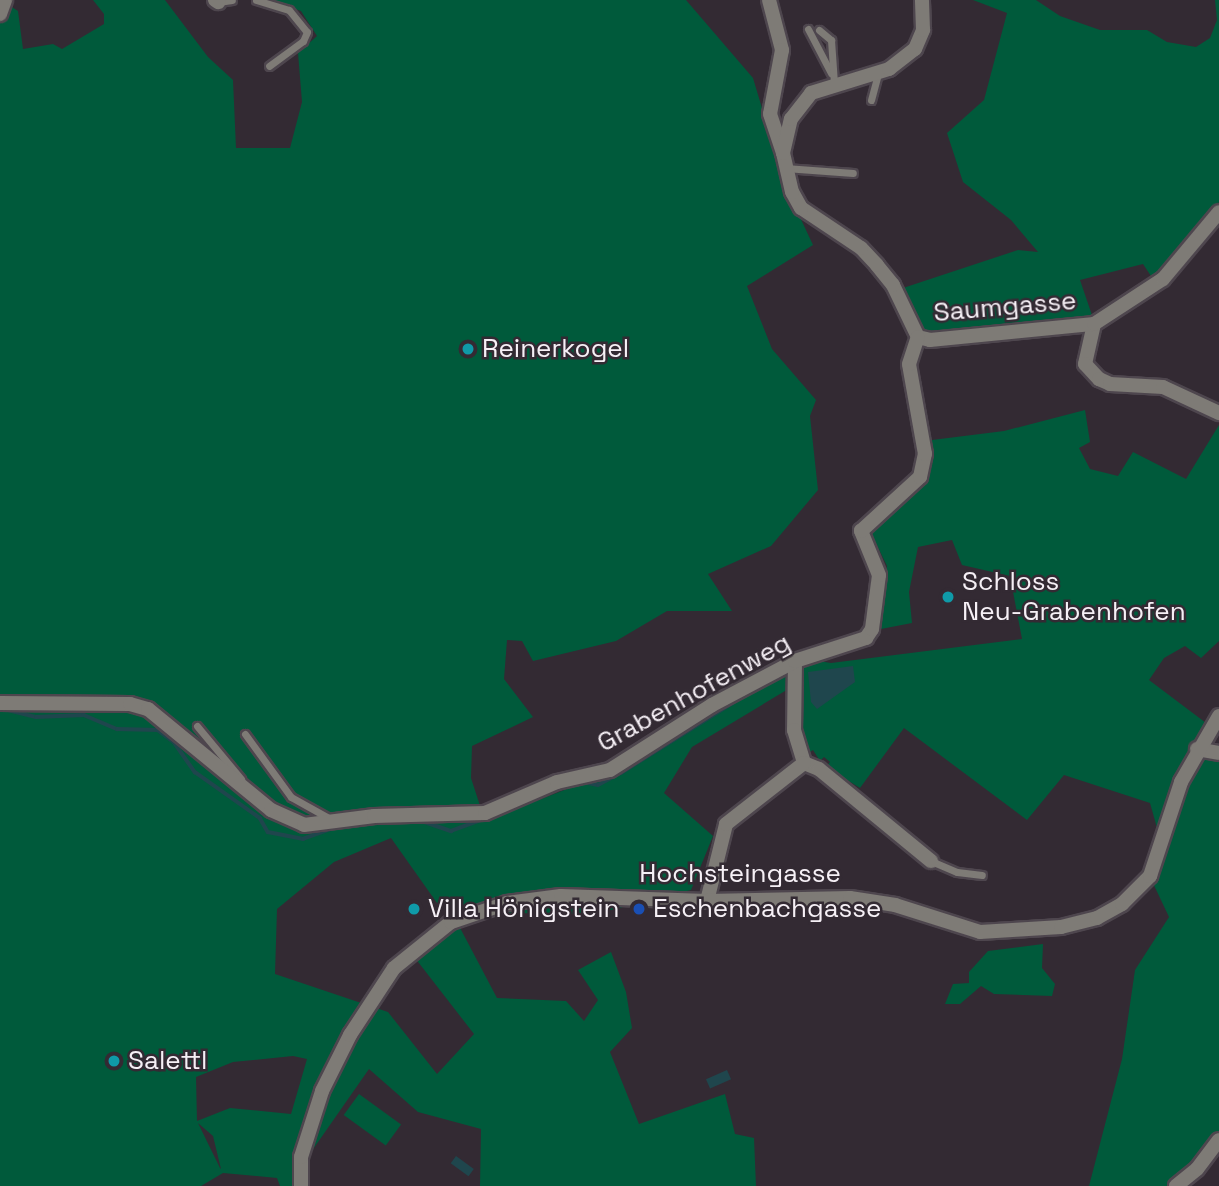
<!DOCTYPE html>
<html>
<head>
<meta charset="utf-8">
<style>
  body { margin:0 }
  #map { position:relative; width:1219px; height:1186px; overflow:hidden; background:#332a33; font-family:"Space Grotesk",sans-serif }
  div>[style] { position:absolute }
  .green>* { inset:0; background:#005a3b; transform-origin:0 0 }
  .water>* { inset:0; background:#1f464d; transform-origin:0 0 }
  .stream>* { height:3.5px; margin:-1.75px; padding:0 1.75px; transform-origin:1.75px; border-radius:1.75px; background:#1f464d }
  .roads { filter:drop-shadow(2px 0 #4e464e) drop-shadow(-2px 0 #4e464e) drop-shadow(0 2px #4e464e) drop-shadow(0 -2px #4e464e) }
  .service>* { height:7px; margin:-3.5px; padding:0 3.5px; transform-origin:3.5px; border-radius:3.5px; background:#7e7b76 }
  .minor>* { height:14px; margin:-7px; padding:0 7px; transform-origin:7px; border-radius:7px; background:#7e7b76 }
  .dots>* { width:19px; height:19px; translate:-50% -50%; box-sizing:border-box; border:4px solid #332a33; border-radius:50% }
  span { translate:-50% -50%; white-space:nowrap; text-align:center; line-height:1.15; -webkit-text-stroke:5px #332a33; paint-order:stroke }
  .street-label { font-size:26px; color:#f6f0f6 }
  .poi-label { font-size:26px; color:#f6f0f6 }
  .left { translate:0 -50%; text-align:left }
</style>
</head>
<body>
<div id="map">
  <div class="green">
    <div style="clip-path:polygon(evenodd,93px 0,165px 0,208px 57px,233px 80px,236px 148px,290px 148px,302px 102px,298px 53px,317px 36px,301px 11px,269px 0,686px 0,753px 78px,785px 185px,813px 245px,747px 286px,772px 349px,816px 400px,810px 416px,818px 490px,771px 546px,708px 574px,732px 611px,667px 611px,616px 641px,533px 661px,522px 641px,507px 640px,504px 679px,533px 717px,472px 746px,471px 778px,485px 821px,618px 769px,684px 722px,813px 660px,831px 663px,1022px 639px,1010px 576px,962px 565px,952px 540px,918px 547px,909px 592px,912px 623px,881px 629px,878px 613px,887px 566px,868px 527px,922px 482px,932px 440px,1004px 431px,1085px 410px,1090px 442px,1079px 448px,1090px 469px,1118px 476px,1133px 452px,1186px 479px,1219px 425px,1219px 641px,1201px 658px,1185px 646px,1164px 658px,1149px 680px,1214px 729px,1204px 759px,1219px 761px,1219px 1150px,1188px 1186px,1089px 1186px,1122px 1059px,1135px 970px,1169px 917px,1151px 879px,1161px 842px,1150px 803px,1064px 775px,1027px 820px,904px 728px,860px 788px,826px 767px,830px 762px,824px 757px,820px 761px,813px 750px,807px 754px,790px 688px,692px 747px,664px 793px,713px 836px,691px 890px,595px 914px,506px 913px,437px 903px,391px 838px,334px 862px,277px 909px,275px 974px,388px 1012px,437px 1074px,474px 1034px,415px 958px,458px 924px,497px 998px,566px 1001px,584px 1021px,598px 1000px,578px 970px,611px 952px,626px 992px,632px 1028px,610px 1052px,639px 1124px,725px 1094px,735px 1134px,754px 1138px,756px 1186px,480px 1186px,481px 1129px,418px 1112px,369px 1069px,309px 1155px,297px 1186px,280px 1186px,277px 1178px,223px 1173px,201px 1186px,0 1186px,0 18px,7px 4px,18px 11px,23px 49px,53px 44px,62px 49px,104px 24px,104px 14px,93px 0,293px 1056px,307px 1059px,291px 1114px,230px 1108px,197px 1121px,196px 1077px,233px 1062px,293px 1056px,93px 0,198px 1123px,213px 1136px,221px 1169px,220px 1168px,198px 1123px)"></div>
    <div style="clip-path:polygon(973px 0,1036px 0,1060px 16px,1100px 30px,1147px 30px,1167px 42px,1196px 47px,1210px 38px,1217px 20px,1215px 0,1219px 0,1219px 202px,1153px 279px,1143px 264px,1080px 280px,1094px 321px,922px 333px,897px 290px,1018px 250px,1038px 252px,1011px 220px,963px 182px,947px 133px,984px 100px,1007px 13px)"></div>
    <div style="clip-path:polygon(1043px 944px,1042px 968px,1055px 984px,1052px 996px,994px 994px,981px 986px,960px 1004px,945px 1004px,953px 984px,969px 983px,969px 972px,988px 951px)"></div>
    <div style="left:359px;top:1094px;width:52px;height:26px;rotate:36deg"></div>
  </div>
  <div class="water">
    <div style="clip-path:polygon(853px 666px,855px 682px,817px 709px,811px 702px,808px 672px)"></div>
    <div style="left:727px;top:1070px;width:10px;height:23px;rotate:66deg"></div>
    <div style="left:456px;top:1156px;width:22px;height:9px;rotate:36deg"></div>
  </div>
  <div class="stream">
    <div style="left:4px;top:709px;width:33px;rotate:14deg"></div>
    <div style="left:36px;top:717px;width:48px;rotate:-2.4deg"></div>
    <div style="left:84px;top:715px;width:36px;rotate:23deg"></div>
    <div style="left:117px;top:729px;width:41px;rotate:1.4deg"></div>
    <div style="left:158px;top:730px;width:20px;rotate:37deg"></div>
    <div style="left:174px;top:742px;width:37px;rotate:55deg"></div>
    <div style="left:195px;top:772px;width:80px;rotate:35.3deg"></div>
    <div style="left:260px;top:818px;width:16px;rotate:60deg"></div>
    <div style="left:268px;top:832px;width:36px;rotate:11deg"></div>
    <div style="left:303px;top:839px;width:33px;rotate:-20deg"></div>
    <div style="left:584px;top:782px;width:14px;rotate:12deg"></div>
    <div style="left:598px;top:785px;width:26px;rotate:-28deg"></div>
    <div style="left:621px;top:773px;width:158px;rotate:-32.1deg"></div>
    <div style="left:422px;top:821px;width:31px;rotate:19deg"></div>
    <div style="left:451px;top:831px;width:59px;rotate:-20deg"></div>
  </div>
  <div class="roads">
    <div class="service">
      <div style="left:256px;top:0;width:34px;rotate:17deg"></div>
      <div style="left:289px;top:10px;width:28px;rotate:51deg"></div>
      <div style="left:307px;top:32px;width:10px;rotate:114deg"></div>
      <div style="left:303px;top:41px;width:42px;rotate:143.7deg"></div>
      <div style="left:218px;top:2px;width:14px;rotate:-8deg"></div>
      <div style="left:808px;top:29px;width:50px;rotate:62.4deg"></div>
      <div style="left:819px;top:30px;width:16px;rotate:40deg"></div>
      <div style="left:831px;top:40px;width:43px;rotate:86deg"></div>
      <div style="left:871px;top:100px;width:28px;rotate:-75deg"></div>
      <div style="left:785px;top:168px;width:68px;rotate:4.2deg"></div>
      <div style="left:197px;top:726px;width:69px;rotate:50.3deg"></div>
      <div style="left:245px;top:734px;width:78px;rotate:53.9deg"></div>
      <div style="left:291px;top:797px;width:49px;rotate:29.2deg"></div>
      <div style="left:931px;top:861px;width:28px;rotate:23deg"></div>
      <div style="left:957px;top:872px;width:25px;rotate:7deg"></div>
    </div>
    <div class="minor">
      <div style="left:215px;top:0;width:4px;rotate:34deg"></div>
      <div style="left:769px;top:0;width:52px;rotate:75.4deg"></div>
      <div style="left:782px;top:50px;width:65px;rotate:100.6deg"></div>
      <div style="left:770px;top:114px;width:41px;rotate:71.6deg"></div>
      <div style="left:0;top:14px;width:15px;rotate:-70deg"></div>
      <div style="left:1094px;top:324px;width:41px;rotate:102.7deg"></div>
      <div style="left:1085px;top:364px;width:21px;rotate:47deg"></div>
      <div style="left:1099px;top:379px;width:12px;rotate:24deg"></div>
      <div style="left:1110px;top:384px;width:53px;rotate:3.2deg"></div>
      <div style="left:1163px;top:387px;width:62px;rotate:24.9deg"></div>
      <div style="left:918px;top:337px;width:58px;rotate:-115.7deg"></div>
      <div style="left:893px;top:285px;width:26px;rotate:-129deg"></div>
      <div style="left:877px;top:265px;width:23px;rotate:-133deg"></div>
      <div style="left:861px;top:248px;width:72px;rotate:-146.3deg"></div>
      <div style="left:801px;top:208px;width:18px;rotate:-119deg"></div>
      <div style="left:792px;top:192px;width:40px;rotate:-103deg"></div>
      <div style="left:783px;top:153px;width:35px;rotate:-77deg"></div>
      <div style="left:791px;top:119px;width:33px;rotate:-52deg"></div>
      <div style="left:811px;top:93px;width:82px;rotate:-17.1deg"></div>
      <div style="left:889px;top:69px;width:33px;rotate:-38deg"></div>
      <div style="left:915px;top:49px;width:21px;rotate:-67deg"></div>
      <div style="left:923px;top:30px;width:30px;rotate:-92deg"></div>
      <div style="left:918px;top:337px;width:12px;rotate:14deg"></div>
      <div style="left:930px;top:340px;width:165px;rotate:-5.6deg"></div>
      <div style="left:1094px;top:324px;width:82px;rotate:-33.1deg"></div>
      <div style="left:1163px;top:279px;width:87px;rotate:-50.1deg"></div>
      <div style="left:795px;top:661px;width:69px;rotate:90.8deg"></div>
      <div style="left:794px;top:730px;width:34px;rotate:73deg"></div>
      <div style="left:0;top:703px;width:130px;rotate:0.4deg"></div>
      <div style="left:130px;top:704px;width:19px;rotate:16deg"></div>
      <div style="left:148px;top:709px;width:159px;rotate:39.4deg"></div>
      <div style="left:271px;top:810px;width:36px;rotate:24deg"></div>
      <div style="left:304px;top:825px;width:71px;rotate:-7.3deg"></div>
      <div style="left:374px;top:816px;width:111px;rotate:-1.5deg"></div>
      <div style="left:485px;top:813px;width:78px;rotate:-23.3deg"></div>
      <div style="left:557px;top:782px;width:54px;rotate:-12.8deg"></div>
      <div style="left:610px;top:770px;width:121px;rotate:-32.5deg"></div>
      <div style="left:712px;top:705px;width:94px;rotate:-27.9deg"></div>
      <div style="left:795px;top:661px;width:75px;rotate:-17.9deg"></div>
      <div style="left:866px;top:638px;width:11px;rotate:-56deg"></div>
      <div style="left:872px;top:629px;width:54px;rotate:-82.6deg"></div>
      <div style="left:879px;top:575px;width:48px;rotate:-112.2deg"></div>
      <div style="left:861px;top:531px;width:80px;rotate:-42.5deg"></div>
      <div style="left:920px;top:477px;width:24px;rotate:-78deg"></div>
      <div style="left:925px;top:454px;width:91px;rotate:-100.1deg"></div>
      <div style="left:909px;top:364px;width:28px;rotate:-72deg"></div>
      <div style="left:1197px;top:749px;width:22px;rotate:10deg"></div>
      <div style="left:804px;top:763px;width:16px;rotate:22deg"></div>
      <div style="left:819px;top:769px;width:145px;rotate:39.4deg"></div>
      <div style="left:707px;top:901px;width:79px;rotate:-76.1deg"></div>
      <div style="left:726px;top:824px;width:99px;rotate:-38deg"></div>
      <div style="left:301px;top:1186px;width:29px;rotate:-90deg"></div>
      <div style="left:301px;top:1157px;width:69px;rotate:-72.3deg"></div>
      <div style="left:322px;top:1091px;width:63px;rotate:-63.4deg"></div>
      <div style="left:350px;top:1035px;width:80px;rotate:-56.7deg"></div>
      <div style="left:394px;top:968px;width:73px;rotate:-38.9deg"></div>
      <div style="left:451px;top:922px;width:59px;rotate:-18.7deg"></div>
      <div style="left:507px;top:903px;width:54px;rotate:-7.4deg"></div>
      <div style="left:561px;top:896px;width:146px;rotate:2deg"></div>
      <div style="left:707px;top:901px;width:143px;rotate:-1.2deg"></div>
      <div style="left:850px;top:898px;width:46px;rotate:8.8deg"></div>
      <div style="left:895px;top:905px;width:89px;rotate:17.6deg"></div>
      <div style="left:980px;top:932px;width:81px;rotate:-3.5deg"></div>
      <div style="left:1061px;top:927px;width:37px;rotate:-14deg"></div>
      <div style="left:1097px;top:918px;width:29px;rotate:-29deg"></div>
      <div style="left:1122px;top:904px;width:40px;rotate:-45deg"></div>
      <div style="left:1150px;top:876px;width:99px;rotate:-71.7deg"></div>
      <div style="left:1181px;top:782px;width:76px;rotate:-60.1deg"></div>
      <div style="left:1176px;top:1186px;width:27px;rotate:-39deg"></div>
      <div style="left:1197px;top:1169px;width:36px;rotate:-53deg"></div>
    </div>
  </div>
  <div class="dots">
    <div style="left:468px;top:349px;background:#0f9aa8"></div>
    <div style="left:948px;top:597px;background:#0f9aa8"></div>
    <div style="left:414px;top:909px;background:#0f9aa8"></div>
    <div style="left:639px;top:909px;background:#1a4fb4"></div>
    <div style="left:114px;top:1061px;background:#0f9aa8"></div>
  </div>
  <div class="street-label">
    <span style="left:1005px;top:307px;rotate:-5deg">Saumgasse</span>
    <span style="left:694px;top:693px;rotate:-29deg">Grabenhofenweg</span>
    <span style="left:740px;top:874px">Hochsteingasse</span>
  </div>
  <div class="poi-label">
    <span class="left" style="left:482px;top:349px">Reinerkogel</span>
    <span class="left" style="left:962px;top:597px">Schloss<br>Neu-Grabenhofen</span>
    <span class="left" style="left:428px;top:909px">Villa Hönigstein</span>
    <span class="left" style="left:653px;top:909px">Eschenbachgasse</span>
    <span class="left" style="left:128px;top:1061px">Salettl</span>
  </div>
</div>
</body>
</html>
